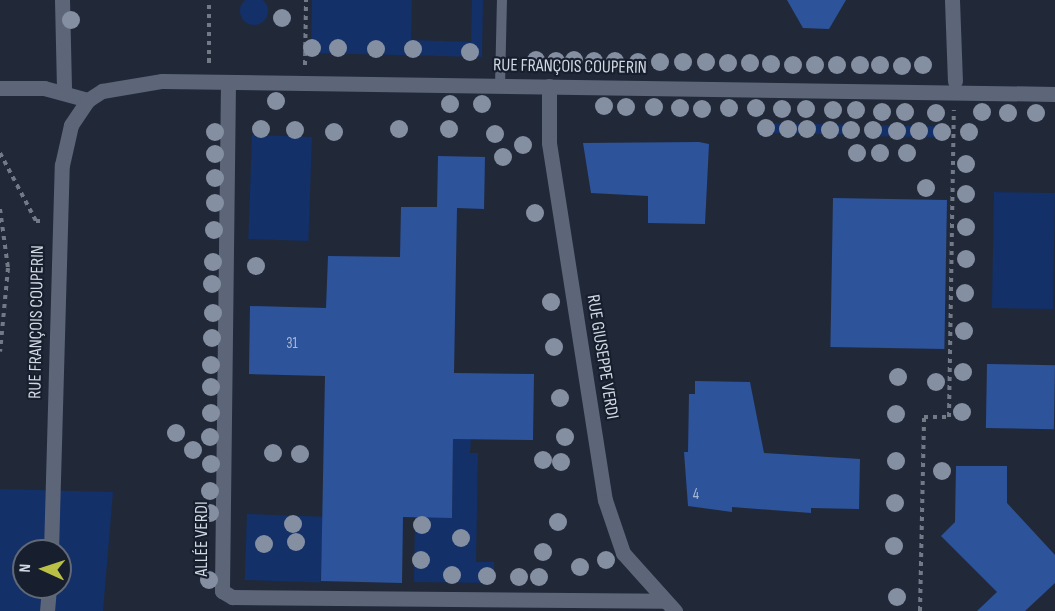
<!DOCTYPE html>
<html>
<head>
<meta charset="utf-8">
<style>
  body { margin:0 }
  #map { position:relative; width:1055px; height:611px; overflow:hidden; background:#212939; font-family:"Sofia Sans Condensed",sans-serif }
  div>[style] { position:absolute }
  .green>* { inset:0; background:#133068; transform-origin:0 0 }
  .round { border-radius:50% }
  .building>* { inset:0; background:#2d539b; transform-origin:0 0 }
  .path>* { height:4px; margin-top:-2px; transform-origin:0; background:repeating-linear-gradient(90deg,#727a87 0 4.5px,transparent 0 9px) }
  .service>* { height:10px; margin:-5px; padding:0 5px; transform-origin:5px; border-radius:5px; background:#5c6678 }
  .pedestrian>* { height:15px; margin:-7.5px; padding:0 7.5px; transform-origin:7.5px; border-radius:7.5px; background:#5c6678 }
  .minor>* { height:15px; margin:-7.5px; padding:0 7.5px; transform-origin:7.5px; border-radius:7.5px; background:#5c6678 }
  .tertiary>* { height:15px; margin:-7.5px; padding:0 7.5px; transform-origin:7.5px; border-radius:7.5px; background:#5c6678 }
  .trees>* { width:18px; height:18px; margin:-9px; border-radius:50%; background:#858fa2 }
  span { translate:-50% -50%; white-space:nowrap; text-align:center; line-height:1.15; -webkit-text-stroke:4.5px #171f2e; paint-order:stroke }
  .number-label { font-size:15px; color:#aab8d1 }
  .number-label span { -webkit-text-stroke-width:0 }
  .street-label { font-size:18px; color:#d3d9e3 }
  .north { position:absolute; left:12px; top:539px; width:60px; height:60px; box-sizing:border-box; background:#171f2e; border:2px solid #626976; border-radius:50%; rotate:273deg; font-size:16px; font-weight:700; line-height:24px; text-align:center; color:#d3d9e3 }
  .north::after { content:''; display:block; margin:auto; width:21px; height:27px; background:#bac045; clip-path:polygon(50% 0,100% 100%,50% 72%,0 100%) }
</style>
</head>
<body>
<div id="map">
  <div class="green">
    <div class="round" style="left:240px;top:-3px;width:28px;height:28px"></div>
    <div style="clip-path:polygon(312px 0,412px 0,411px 40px,471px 42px,472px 0,483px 0,482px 57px,311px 53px)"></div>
    <div style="left:757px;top:123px;width:98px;height:10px;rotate:1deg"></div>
    <div style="left:865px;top:125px;width:83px;height:11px;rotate:1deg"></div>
    <div style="left:252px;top:135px;width:60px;height:104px;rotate:2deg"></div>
    <div style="left:994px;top:192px;width:61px;height:116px;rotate:1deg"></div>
    <div style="clip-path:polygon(453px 439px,471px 439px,470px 453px,478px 453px,476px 562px,494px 562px,494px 583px,414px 582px,415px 517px,452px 518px)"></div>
    <div style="clip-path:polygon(evenodd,0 489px,113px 492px,103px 611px,0 611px,0 489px,24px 551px,60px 551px,60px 587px,24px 587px,24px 551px)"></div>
    <div style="left:247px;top:514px;width:76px;height:66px;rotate:2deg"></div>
  </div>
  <div class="building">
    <div style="clip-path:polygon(787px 0,846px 0,829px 29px,803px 28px)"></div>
    <div style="clip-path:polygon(699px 142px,709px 144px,705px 224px,648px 223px,648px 196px,591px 193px,583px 143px)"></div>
    <div style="clip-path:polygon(438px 156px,485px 157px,484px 209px,457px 208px,454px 373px,534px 374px,533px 440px,453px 439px,452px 518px,403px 517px,402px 583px,321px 581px,325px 376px,249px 374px,250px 306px,326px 308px,328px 256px,400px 257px,401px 207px,437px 207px)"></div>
    <div style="left:833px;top:198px;width:114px;height:149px;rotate:1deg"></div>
    <div style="left:987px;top:364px;width:68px;height:64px;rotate:1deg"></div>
    <div style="clip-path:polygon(695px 381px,750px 382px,764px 453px,860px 459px,859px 509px,811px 508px,811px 513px,732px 507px,732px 512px,688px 506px,684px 452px,688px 452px,689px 394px,695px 394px)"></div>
    <div style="clip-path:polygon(956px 466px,1007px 466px,1007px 503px,1055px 555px,1055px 583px,1025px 611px,977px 611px,997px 592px,941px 536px,955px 522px)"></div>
  </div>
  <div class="path">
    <div style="left:209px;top:63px;width:63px;rotate:-90deg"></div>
    <div style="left:305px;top:65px;width:65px;rotate:-89.1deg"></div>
    <div style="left:0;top:153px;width:77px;rotate:62.1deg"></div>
    <div style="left:36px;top:221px;width:6px"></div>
    <div style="left:0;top:209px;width:60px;rotate:82.3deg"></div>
    <div style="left:8px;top:268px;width:84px;rotate:95.4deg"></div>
    <div style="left:920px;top:611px;width:194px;rotate:-88.8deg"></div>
    <div style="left:924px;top:417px;width:25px"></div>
    <div style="left:949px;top:417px;width:307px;rotate:-89.1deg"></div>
  </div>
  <div class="service">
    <div style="left:500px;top:86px;width:86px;rotate:-88.7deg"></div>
  </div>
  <div class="pedestrian">
    <div style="left:952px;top:0;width:81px;rotate:87.9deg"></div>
  </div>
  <div class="minor">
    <div style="left:62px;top:0;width:91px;rotate:88.7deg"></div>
    <div style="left:228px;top:82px;width:509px;rotate:90.68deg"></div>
    <div style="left:222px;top:591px;width:12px;rotate:31deg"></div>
    <div style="left:232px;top:597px;width:431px;rotate:0.5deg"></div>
    <div style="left:549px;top:86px;width:57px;rotate:90deg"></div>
    <div style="left:549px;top:143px;width:361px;rotate:81.1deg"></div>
    <div style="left:605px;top:500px;width:56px;rotate:71.2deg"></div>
    <div style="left:623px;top:553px;width:78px;rotate:48.1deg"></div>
    <div style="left:0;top:88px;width:44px"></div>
    <div style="left:44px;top:88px;width:46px;rotate:15.3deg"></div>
  </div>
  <div class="tertiary">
    <div style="left:51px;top:551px;width:386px;rotate:-88.4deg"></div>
    <div style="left:62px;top:165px;width:41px;rotate:-77.3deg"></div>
    <div style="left:71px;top:125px;width:30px;rotate:-56deg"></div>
    <div style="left:88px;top:100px;width:17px;rotate:-33deg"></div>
    <div style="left:102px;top:91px;width:61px;rotate:-9.5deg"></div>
    <div style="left:162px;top:81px;width:893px;rotate:0.83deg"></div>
    <div style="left:47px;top:611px;width:24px;rotate:-85deg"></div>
  </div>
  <div class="trees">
    <div style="left:282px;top:18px"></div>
    <div style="left:71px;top:20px"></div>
    <div style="left:312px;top:48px"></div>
    <div style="left:338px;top:48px"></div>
    <div style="left:376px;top:49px"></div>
    <div style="left:413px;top:49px"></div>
    <div style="left:470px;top:52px"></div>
    <div style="left:536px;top:60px"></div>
    <div style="left:574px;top:60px"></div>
    <div style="left:556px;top:61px"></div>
    <div style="left:594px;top:61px"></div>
    <div style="left:615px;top:61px"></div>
    <div style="left:638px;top:62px"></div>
    <div style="left:660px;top:62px"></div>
    <div style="left:683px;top:62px"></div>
    <div style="left:706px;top:62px"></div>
    <div style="left:728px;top:63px"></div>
    <div style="left:750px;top:63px"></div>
    <div style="left:771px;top:64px"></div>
    <div style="left:793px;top:65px"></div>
    <div style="left:815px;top:65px"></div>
    <div style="left:837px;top:65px"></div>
    <div style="left:860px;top:65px"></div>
    <div style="left:880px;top:65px"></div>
    <div style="left:923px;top:65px"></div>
    <div style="left:902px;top:66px"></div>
    <div style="left:276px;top:101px"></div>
    <div style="left:450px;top:104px"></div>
    <div style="left:482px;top:104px"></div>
    <div style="left:604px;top:106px"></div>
    <div style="left:626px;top:107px"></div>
    <div style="left:654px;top:107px"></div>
    <div style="left:680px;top:108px"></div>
    <div style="left:729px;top:108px"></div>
    <div style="left:756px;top:108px"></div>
    <div style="left:702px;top:109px"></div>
    <div style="left:782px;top:109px"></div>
    <div style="left:806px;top:109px"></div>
    <div style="left:833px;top:110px"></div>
    <div style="left:856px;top:110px"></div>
    <div style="left:882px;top:112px"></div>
    <div style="left:905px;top:112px"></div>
    <div style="left:982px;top:112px"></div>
    <div style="left:936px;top:113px"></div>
    <div style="left:1008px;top:113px"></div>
    <div style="left:1036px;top:113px"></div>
    <div style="left:766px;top:128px"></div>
    <div style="left:261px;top:129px"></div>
    <div style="left:399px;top:129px"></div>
    <div style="left:449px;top:129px"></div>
    <div style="left:788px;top:129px"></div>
    <div style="left:807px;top:129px"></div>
    <div style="left:295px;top:130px"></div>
    <div style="left:830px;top:130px"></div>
    <div style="left:851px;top:130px"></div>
    <div style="left:873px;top:130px"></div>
    <div style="left:897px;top:131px"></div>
    <div style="left:919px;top:131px"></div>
    <div style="left:215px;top:132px"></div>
    <div style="left:334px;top:132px"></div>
    <div style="left:942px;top:132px"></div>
    <div style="left:969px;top:132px"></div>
    <div style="left:495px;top:134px"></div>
    <div style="left:523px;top:145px"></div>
    <div style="left:857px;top:153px"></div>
    <div style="left:880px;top:153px"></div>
    <div style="left:907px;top:153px"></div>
    <div style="left:215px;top:154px"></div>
    <div style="left:503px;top:157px"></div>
    <div style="left:966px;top:164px"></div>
    <div style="left:215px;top:178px"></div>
    <div style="left:926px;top:188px"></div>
    <div style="left:966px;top:194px"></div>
    <div style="left:215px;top:203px"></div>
    <div style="left:535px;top:213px"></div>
    <div style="left:966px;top:227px"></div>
    <div style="left:214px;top:230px"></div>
    <div style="left:966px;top:259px"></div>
    <div style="left:213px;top:262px"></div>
    <div style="left:256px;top:266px"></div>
    <div style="left:212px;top:284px"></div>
    <div style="left:965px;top:293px"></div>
    <div style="left:551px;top:302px"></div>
    <div style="left:213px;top:313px"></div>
    <div style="left:964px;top:331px"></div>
    <div style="left:212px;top:338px"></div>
    <div style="left:554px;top:347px"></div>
    <div style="left:211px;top:365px"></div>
    <div style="left:963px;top:372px"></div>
    <div style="left:898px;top:377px"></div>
    <div style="left:936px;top:382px"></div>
    <div style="left:211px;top:387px"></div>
    <div style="left:560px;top:398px"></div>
    <div style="left:962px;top:412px"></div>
    <div style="left:211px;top:413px"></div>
    <div style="left:896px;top:414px"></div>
    <div style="left:176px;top:433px"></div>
    <div style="left:210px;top:437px"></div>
    <div style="left:565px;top:437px"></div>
    <div style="left:193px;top:450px"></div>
    <div style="left:273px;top:453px"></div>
    <div style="left:300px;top:454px"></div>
    <div style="left:543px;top:460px"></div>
    <div style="left:896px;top:461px"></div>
    <div style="left:561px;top:462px"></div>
    <div style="left:211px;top:464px"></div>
    <div style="left:942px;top:471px"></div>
    <div style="left:210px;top:491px"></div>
    <div style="left:895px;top:503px"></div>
    <div style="left:210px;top:513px"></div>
    <div style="left:558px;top:522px"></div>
    <div style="left:293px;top:524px"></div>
    <div style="left:422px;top:525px"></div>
    <div style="left:461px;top:538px"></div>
    <div style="left:296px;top:542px"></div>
    <div style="left:264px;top:544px"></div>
    <div style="left:894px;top:546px"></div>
    <div style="left:543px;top:552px"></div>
    <div style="left:421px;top:560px"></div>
    <div style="left:606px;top:560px"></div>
    <div style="left:580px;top:567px"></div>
    <div style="left:452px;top:575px"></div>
    <div style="left:487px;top:576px"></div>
    <div style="left:519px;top:577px"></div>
    <div style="left:539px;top:577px"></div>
    <div style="left:209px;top:580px"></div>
    <div style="left:897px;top:597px"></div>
  </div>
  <div class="number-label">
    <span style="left:292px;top:344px">31</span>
    <span style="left:696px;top:495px">4</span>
  </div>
  <div class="street-label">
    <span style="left:570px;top:67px;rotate:1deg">RUE FRANÇOIS COUPERIN</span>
    <span style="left:37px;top:322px;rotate:-89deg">RUE FRANÇOIS COUPERIN</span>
    <span style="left:602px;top:357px;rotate:81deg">RUE GIUSEPPE VERDI</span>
    <span style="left:202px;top:539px;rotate:-90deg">ALLÉE VERDI</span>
  </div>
  <div class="north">N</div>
</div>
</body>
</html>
